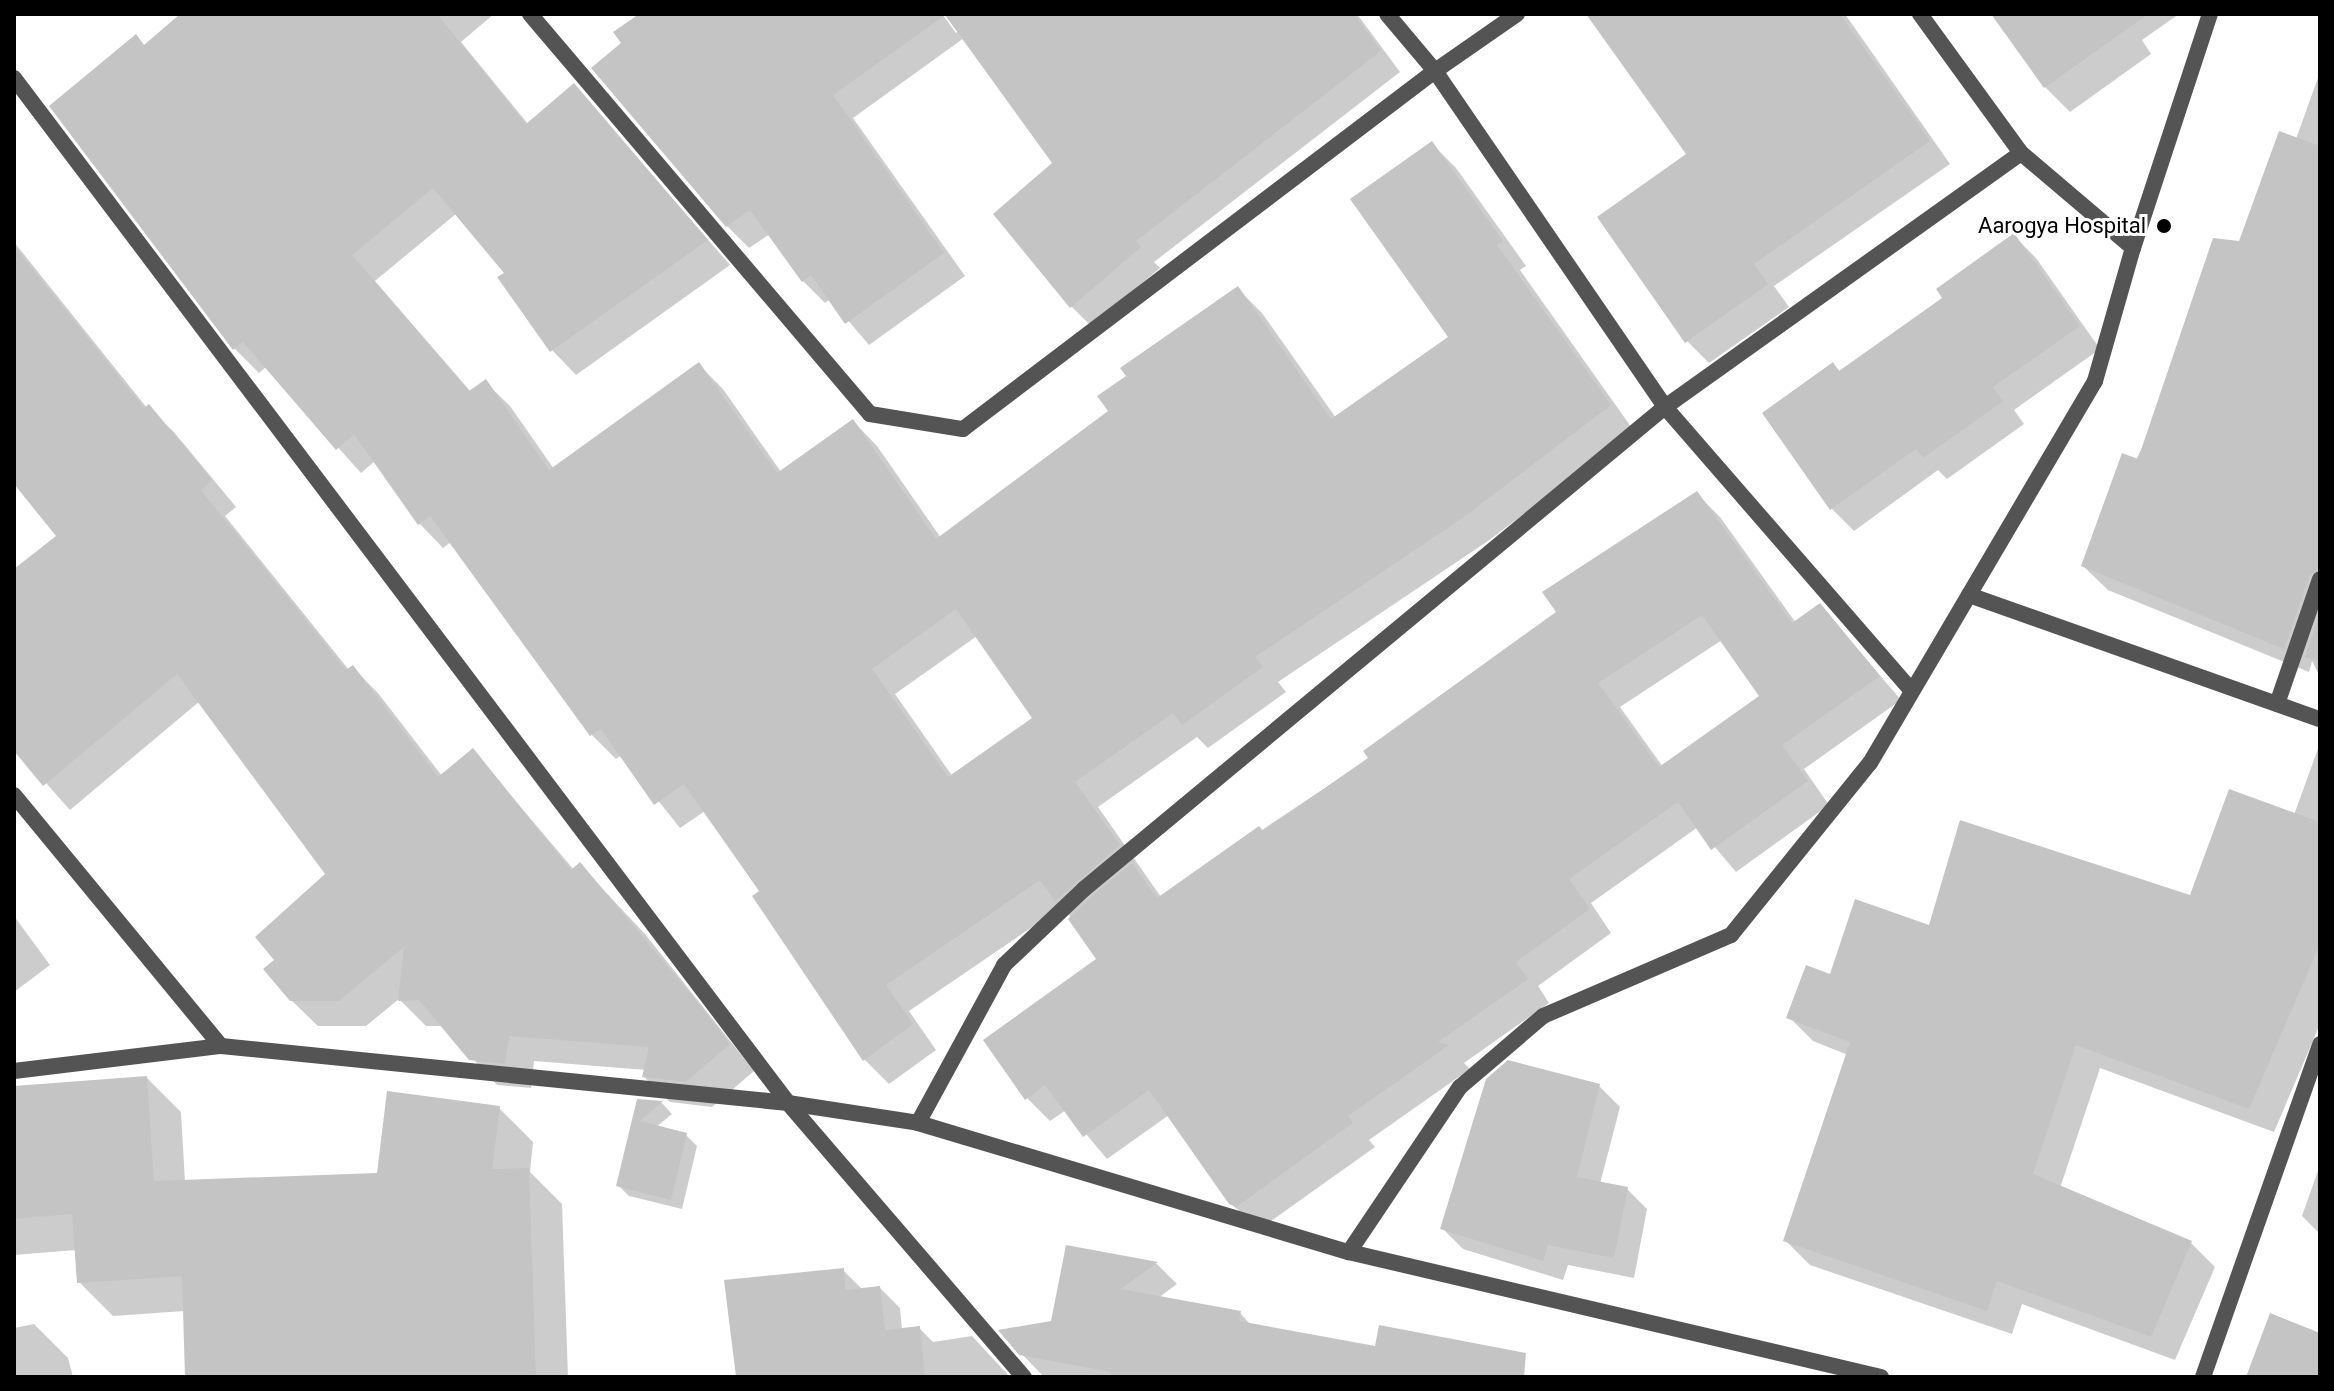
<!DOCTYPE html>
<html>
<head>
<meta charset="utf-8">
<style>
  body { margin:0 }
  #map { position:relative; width:2334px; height:1391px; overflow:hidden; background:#fff; font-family:Roboto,sans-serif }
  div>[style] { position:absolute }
  .shadow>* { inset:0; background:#0003 }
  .building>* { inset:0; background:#c4c4c4 }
  .street>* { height:16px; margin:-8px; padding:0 8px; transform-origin:8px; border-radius:8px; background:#545454 }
  .dots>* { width:22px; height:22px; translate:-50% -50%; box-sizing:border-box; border:4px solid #fff; border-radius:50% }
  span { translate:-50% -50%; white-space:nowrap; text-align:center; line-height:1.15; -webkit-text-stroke:6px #fff; paint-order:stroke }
  .poi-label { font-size:22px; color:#000 }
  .right { translate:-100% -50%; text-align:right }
  .frame { position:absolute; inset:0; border:16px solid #000; pointer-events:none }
</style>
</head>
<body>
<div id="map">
  <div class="shadow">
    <div style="clip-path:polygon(evenodd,183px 14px,494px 14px,461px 42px,528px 124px,574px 85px,730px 265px,576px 375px,552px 350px,507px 273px,457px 213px,375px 281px,471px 392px,485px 382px,510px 406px,554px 469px,699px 365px,723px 389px,781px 472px,853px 421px,877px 446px,941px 538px,1110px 412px,1238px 289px,1262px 313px,1336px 418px,1451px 338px,1432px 144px,1456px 168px,1526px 266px,1520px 270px,1634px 431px,1488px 541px,1278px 682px,1286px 692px,1208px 748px,1197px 737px,1098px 807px,1161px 897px,1370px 758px,1559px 613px,1697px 494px,1720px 517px,1796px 623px,1820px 605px,1901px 700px,1804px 769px,1829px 805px,1736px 872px,1698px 827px,1591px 903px,1611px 933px,1538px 986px,1549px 1003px,1464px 1063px,1470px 1069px,1369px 1140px,1375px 1147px,1260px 1229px,1230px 1203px,1169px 1115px,1107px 1159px,1066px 1110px,1050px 1121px,1027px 1098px,1099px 960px,1063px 906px,909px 1011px,936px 1050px,889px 1084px,864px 1059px,762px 892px,705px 811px,680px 828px,622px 755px,616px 759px,592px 735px,451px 542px,443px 548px,419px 523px,375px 461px,361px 473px,266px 367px,259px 373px,235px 349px,52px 106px,145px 47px,183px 14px,977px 636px,1035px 719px,953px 777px,895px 694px,977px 636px,183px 14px,1722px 640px,1762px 697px,1663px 767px,1620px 707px,1722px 640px)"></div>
    <div style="clip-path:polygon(642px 14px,942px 14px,956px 33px,982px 14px,1357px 14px,1400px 72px,1154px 262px,1160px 268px,1091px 326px,1071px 306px,1055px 164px,964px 38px,853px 118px,965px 276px,869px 345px,830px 299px,825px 303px,803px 281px,770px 234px,749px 248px,727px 226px,623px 43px)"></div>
    <div style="clip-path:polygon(1608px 14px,1845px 14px,1950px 164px,1774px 286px,1789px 307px,1709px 363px,1687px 341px,1689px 154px)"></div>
    <div style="clip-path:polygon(1994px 14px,2179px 14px,2142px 40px,2151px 54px,2070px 112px,2045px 87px)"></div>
    <div style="clip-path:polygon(2320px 72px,2320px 677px,2312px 661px,2309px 672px,2108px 590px,2083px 566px,2296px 139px)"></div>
    <div style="clip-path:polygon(2014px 236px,2036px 258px,2100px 349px,2014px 410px,2024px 424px,1947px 479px,1938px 470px,1854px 531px,1832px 509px,1833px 365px,1841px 372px,1945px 298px)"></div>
    <div style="clip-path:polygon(14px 242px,147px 408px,174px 432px,236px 507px,225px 516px,349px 670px,353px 668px,378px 693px,442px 776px,473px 751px,574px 870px,580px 865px,645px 934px,754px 1071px,712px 1107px,670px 1102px,644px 1077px,646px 1070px,534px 1061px,531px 1088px,497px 1085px,443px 1026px,426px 1026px,399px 999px,366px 1026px,318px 1026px,291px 1000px,277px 960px,328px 874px,200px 701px,70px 810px,14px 747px,14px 572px,59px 537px,14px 480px)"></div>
    <div style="clip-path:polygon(2320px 743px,2320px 1024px,2274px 1132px,2100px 1068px,2060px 1188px,2191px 1243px,2215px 1267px,2175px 1360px,2022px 1304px,2012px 1334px,1810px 1265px,1786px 1241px,1848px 1055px,1813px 1041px,1789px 1017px,1831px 977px,1931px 927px,2191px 897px,2294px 815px)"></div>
    <div style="clip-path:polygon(14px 916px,50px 965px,14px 992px)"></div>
    <div style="clip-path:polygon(147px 1078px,181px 1112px,185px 1182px,379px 1175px,499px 1108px,533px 1142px,530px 1172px,562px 1204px,568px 1377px,187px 1377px,185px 1311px,113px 1316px,79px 1282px,76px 1250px,14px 1255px,14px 1089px)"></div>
    <div style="clip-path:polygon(1599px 1086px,1620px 1107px,1600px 1184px,1627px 1189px,1647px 1209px,1634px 1278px,1568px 1265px,1563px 1280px,1463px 1249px,1442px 1228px)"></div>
    <div style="clip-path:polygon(639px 1101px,662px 1103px,672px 1114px,656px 1127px,686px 1135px,697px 1146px,682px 1209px,629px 1196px,618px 1185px)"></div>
    <div style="clip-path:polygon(2320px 1165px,2320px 1234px,2302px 1216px)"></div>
    <div style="clip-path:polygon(1067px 1247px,1157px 1264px,1177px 1284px,1158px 1298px,1240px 1313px,1252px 1326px,1467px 1377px,1042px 1375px,1021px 1353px,1053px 1322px)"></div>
    <div style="clip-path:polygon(843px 1270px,863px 1290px,880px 1288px,900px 1308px,902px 1330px,919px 1328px,933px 1342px,972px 1336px,1010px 1377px,737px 1377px)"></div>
    <div style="clip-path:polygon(34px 1324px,68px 1358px,73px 1377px,14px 1377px,14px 1328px)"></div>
  </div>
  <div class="building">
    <div style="clip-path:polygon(evenodd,180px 14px,437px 14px,526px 124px,574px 83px,708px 240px,550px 352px,497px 277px,504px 273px,433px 188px,352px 255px,469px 391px,486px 379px,549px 470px,699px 362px,777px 473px,853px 419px,936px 539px,1108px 411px,1097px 396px,1126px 376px,1120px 368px,1238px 286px,1331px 419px,1448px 337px,1350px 199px,1432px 141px,1503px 241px,1497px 245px,1611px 405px,1464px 517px,1255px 657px,1263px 667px,1182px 725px,1173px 713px,1075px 782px,1120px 845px,1055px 901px,1040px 880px,886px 985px,913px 1024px,863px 1061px,752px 896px,759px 891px,684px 784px,654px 805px,601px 729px,590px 736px,430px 516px,418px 525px,354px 434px,336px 450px,243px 342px,233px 350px,49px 106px,136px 34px,144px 45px,180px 14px,956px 609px,1032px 718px,948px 777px,872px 669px,956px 609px)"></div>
    <div style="clip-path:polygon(639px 14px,1354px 14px,1381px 51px,1136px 241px,1141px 247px,1070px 308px,993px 214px,1052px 163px,945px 15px,833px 95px,944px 253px,845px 324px,811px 275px,802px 282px,750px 210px,726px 227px,591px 68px,621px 43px,613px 32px)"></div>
    <div style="clip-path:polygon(1586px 14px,1840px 14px,1930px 141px,1754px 264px,1768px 284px,1685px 343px,1597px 217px,1686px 154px)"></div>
    <div style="clip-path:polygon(1991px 14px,2148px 14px,2044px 88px)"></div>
    <div style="clip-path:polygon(2279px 131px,2320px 146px,2320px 568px,2310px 575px,2284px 649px,2081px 566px,2122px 453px,2138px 459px,2213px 238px,2239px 241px)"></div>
    <div style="clip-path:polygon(2014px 233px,2080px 326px,1993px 387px,2003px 401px,1923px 458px,1916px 449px,1830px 510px,1762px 413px,1833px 362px,1839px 371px,1942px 298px,1936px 289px)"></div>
    <div style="clip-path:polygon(14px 246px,144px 408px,149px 404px,212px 480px,201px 490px,346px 670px,353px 665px,438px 777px,473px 748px,571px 870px,580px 862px,700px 1005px,730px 1044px,686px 1082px,642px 1077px,649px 1047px,509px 1036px,505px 1064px,469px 1060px,419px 1000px,398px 1001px,404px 947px,339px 1001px,290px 1001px,263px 969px,274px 960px,255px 937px,325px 874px,177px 674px,43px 786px,14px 751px,14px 569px,56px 536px,14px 484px)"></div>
    <div style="clip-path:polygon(evenodd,1697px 491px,1792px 623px,1820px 603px,1880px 676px,1782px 745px,1808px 781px,1711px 850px,1678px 802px,1569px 879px,1590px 909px,1516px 962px,1528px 979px,1438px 1042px,1449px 1045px,1348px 1116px,1353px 1123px,1236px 1207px,1229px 1204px,1149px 1090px,1083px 1137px,1045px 1085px,1025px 1100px,983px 1040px,1096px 959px,1068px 919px,1091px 897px,1132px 863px,1157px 898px,1259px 826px,1263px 831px,1368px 758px,1363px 751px,1556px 612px,1542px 592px,1697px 491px,1702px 615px,1759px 696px,1659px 767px,1598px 683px,1702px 615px)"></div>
    <div style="clip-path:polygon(2320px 613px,2320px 662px,2305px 657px)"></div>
    <div style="clip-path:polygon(2229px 789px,2320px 822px,2320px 944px,2249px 1109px,2076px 1045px,2033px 1174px,2192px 1241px,2151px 1337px,1997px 1281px,1987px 1311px,1783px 1241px,1850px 1042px,1786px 1018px,1806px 965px,1830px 974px,1855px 899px,1929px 925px,1960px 820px,2190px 895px)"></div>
    <div style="clip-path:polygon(1508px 1060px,1600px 1084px,1577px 1177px,1628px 1187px,1614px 1258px,1548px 1245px,1543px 1261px,1440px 1229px,1486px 1079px)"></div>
    <div style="clip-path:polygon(147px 1076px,154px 1181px,377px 1173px,387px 1091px,500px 1106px,492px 1169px,529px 1168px,536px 1377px,185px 1377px,182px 1276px,77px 1283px,72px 1214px,14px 1219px,14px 1086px)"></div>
    <div style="clip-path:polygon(637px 1099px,663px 1101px,640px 1121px,687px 1133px,671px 1200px,616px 1186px)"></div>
    <div style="clip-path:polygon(1066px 1245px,1158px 1262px,1121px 1289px,1241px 1311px,1239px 1321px,1375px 1346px,1379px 1325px,1526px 1353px,1524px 1377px,1110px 1377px,1111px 1372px,1019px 1355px,998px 1330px,1051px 1321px)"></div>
    <div style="clip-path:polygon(844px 1268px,845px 1290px,880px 1286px,885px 1330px,920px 1326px,925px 1377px,736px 1377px,724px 1280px)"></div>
    <div style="clip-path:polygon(2270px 1313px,2320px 1333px,2320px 1377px,2246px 1377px)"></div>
  </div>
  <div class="street">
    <div style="left:530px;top:14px;width:525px;rotate:49.64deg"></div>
    <div style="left:870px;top:414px;width:94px;rotate:9.2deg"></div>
    <div style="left:963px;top:429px;width:592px;rotate:-37.18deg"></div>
    <div style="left:1435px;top:71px;width:407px;rotate:55.6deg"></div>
    <div style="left:1665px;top:407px;width:376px;rotate:49deg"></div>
    <div style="left:1387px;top:14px;width:75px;rotate:49.9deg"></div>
    <div style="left:1435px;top:71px;width:100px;rotate:-34.8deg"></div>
    <div style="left:14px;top:78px;width:1284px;rotate:52.94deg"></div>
    <div style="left:788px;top:1103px;width:132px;rotate:8.7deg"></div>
    <div style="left:918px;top:1123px;width:450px;rotate:16.7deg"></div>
    <div style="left:2133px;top:248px;width:246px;rotate:-71.8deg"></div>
    <div style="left:1969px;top:595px;width:372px;rotate:19.5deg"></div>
    <div style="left:2277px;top:704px;width:132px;rotate:-71deg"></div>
    <div style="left:14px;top:795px;width:325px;rotate:50.5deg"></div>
    <div style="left:14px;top:1071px;width:209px;rotate:-6.9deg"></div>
    <div style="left:221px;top:1046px;width:570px;rotate:5.74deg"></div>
    <div style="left:788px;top:1103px;width:362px;rotate:49.3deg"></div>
    <div style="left:918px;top:1123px;width:180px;rotate:-61.4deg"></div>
    <div style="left:1004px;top:965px;width:110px;rotate:-43.5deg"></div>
    <div style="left:1084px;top:889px;width:755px;rotate:-39.68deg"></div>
    <div style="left:1665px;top:407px;width:437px;rotate:-35.5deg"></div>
    <div style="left:1881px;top:1377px;width:546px;rotate:-166.78deg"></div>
    <div style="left:1349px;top:1252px;width:199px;rotate:-56.1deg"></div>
    <div style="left:1460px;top:1087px;width:109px;rotate:-40.5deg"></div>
    <div style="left:1543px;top:1016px;width:205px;rotate:-23.3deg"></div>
    <div style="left:1731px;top:935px;width:221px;rotate:-51.1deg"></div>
    <div style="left:1870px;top:763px;width:443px;rotate:-59.5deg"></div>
    <div style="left:2095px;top:381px;width:138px;rotate:-74.1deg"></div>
    <div style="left:2133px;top:248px;width:147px;rotate:-139.7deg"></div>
    <div style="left:2021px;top:153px;width:172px;rotate:-126deg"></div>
    <div style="left:2203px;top:1377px;width:353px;rotate:-70.6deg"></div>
  </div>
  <div class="dots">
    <div style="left:2164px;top:226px;background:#000"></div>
  </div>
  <div class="poi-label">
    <span class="right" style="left:2146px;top:226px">Aarogya Hospital</span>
  </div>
  <div class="frame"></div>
</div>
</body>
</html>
